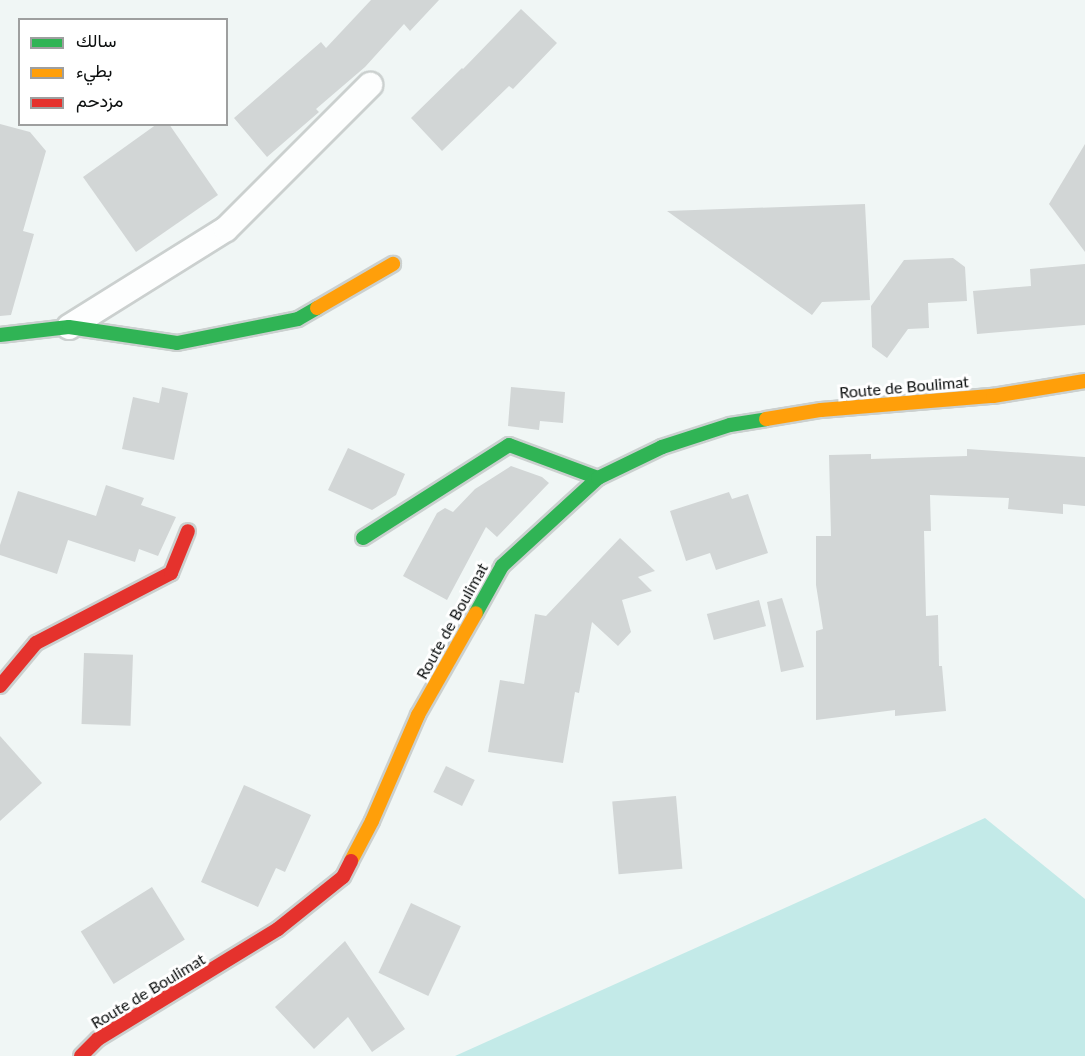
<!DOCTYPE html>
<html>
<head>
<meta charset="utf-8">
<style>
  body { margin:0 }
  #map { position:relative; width:1085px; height:1056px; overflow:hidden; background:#f0f6f5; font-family:Lato,Vazirmatn,sans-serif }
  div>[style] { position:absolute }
  .green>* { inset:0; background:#c3eae8 }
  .building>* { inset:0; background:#d2d6d6; transform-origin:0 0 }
  .roads { filter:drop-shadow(2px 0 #cbd0cf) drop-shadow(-2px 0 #cbd0cf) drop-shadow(0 2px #cbd0cf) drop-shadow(0 -2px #cbd0cf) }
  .street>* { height:24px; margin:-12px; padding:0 12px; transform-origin:12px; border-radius:12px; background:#fdfefe }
  .fast>* { height:14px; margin:-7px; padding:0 7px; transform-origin:7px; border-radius:7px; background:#30b455 }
  .slow>* { height:14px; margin:-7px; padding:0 7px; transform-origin:7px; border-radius:7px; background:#ff9f0a }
  .jam>* { height:14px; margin:-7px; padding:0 7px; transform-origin:7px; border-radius:7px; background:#e5322d }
  span { translate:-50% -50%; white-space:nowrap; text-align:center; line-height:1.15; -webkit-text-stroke:6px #fff; paint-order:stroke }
  .street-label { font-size:16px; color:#0c0f0f }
  .legend { position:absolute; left:18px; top:18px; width:210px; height:108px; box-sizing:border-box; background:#fff; border:2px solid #9e9f9f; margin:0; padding:8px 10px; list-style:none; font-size:18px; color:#0c0f0f }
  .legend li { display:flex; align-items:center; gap:12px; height:30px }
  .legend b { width:30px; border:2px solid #9e9f9f }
</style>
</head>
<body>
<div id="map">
  <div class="green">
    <div style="clip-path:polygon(985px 818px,1085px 899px,1085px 1056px,455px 1056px)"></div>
  </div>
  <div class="building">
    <div style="clip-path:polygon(371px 0,439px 0,410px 31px,404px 24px,365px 67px,316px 109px,319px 112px,267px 157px,234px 118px,321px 42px,326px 48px)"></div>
    <div style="clip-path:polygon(521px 9px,557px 43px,513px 89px,509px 86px,442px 151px,411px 118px,462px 68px,463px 69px)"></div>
    <div style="clip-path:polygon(0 124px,30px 132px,46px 151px,23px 231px,34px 234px,11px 315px,0 316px)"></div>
    <div style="clip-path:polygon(157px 124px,169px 124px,218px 195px,136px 252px,83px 177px)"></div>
    <div style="clip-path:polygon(1085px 144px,1085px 252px,1049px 204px)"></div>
    <div style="clip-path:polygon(865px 204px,870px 300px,822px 302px,812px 315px,667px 211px)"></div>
    <div style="clip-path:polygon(953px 258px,965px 267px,967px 301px,928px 303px,929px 328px,908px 329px,887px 358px,872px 347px,871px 306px,904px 260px)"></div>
    <div style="clip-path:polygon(1085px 264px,1085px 325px,977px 334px,973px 291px,1031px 286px,1030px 269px)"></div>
    <div style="clip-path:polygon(162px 387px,188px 393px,174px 460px,122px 449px,133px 397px,159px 403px)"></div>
    <div style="clip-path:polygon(511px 387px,565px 392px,563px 423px,540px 421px,539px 430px,508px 426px)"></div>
    <div style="clip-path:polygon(348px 448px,405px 474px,396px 495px,372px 510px,328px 490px)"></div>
    <div style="clip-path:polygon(967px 449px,1085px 457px,1085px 506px,1063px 504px,1063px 514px,1008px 509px,1009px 498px,930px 495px,931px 531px,924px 531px,926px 616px,938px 615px,939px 666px,942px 666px,946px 711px,895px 716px,895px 710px,816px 720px,816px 631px,823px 629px,816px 585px,816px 536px,831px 536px,829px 455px,871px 454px,871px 459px,967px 456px)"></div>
    <div style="clip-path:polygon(511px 466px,542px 477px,549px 483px,497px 537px,486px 527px,447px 600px,403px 576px,437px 513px,445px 508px,453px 512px,475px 489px)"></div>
    <div style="clip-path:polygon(106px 485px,144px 498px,141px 505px,176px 517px,158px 556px,139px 549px,135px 562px,68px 540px,57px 574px,0 555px,0 545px,18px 491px,96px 516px)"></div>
    <div style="clip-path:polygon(729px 492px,732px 499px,748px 494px,768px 553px,716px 570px,710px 553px,686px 561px,670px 511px)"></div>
    <div style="clip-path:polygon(620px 538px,655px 571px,638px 577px,652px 591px,622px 600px,631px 632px,618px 646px,592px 622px,579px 693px,575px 692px,563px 763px,488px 752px,500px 680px,524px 684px,535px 614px,546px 616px)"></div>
    <div style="clip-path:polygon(782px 598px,804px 667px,781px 672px,767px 602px)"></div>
    <div style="left:759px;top:600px;width:27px;height:54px;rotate:75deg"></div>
    <div style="left:84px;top:653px;width:49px;height:71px;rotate:2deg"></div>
    <div style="clip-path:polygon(0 736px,42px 783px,0 821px)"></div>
    <div style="left:446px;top:766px;width:32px;height:29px;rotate:26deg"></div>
    <div style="clip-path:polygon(244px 785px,311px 815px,285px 872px,276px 868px,258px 907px,201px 882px)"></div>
    <div style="left:676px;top:796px;width:73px;height:64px;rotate:85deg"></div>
    <div style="left:152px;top:887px;width:62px;height:84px;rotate:58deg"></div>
    <div style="left:411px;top:903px;width:55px;height:77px;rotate:25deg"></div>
    <div style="clip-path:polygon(345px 941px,405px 1029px,372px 1052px,348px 1017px,314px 1049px,275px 1007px)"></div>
  </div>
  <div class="roads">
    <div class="street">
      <div style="left:69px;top:327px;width:185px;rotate:-32deg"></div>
      <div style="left:226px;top:229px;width:204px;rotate:-45deg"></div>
    </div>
    <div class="fast">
      <div style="left:0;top:335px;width:69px;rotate:-6.6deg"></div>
      <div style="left:69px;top:327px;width:109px;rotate:8.4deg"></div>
      <div style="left:177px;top:343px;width:123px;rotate:-11.2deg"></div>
      <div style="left:298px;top:319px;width:22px;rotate:-30deg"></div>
      <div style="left:363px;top:538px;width:173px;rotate:-32.5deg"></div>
      <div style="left:509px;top:445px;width:95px;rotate:20.3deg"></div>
      <div style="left:476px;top:613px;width:54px;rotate:-61deg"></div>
      <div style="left:502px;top:566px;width:130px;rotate:-42.5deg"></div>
      <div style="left:598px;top:478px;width:71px;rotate:-25.8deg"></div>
      <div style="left:662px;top:447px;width:71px;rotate:-17.9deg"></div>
      <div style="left:730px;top:425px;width:36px;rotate:-9deg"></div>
    </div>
    <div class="slow">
      <div style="left:317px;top:308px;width:88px;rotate:-30.1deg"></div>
      <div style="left:766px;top:419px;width:56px;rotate:-9.3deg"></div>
      <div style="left:821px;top:410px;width:173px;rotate:-4.7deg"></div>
      <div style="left:993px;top:396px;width:93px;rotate:-9.3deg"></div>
      <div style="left:351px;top:861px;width:45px;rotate:-62.3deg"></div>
      <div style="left:372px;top:821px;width:116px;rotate:-66.5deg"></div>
      <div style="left:418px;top:715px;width:117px;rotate:-60.4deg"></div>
    </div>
    <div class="jam">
      <div style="left:0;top:686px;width:56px;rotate:-50.1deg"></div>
      <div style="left:36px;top:643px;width:152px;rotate:-27.4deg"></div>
      <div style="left:171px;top:573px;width:45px;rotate:-68deg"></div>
      <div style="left:81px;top:1056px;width:24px;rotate:-45deg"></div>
      <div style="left:98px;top:1039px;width:211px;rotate:-31.4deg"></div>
      <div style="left:278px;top:929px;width:83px;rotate:-38.7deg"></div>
      <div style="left:343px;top:877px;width:18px;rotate:-63deg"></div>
    </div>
  </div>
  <div class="street-label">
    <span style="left:904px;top:387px;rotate:-5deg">Route de Boulimat</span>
    <span style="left:452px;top:621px;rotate:-61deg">Route de Boulimat</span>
    <span style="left:148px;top:991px;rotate:-31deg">Route de Boulimat</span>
  </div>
  <ul class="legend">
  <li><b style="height:8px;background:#30b455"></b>سالك</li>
  <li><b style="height:8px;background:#ff9f0a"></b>بطيء</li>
  <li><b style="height:8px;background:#e5322d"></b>مزدحم</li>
  </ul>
</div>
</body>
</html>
